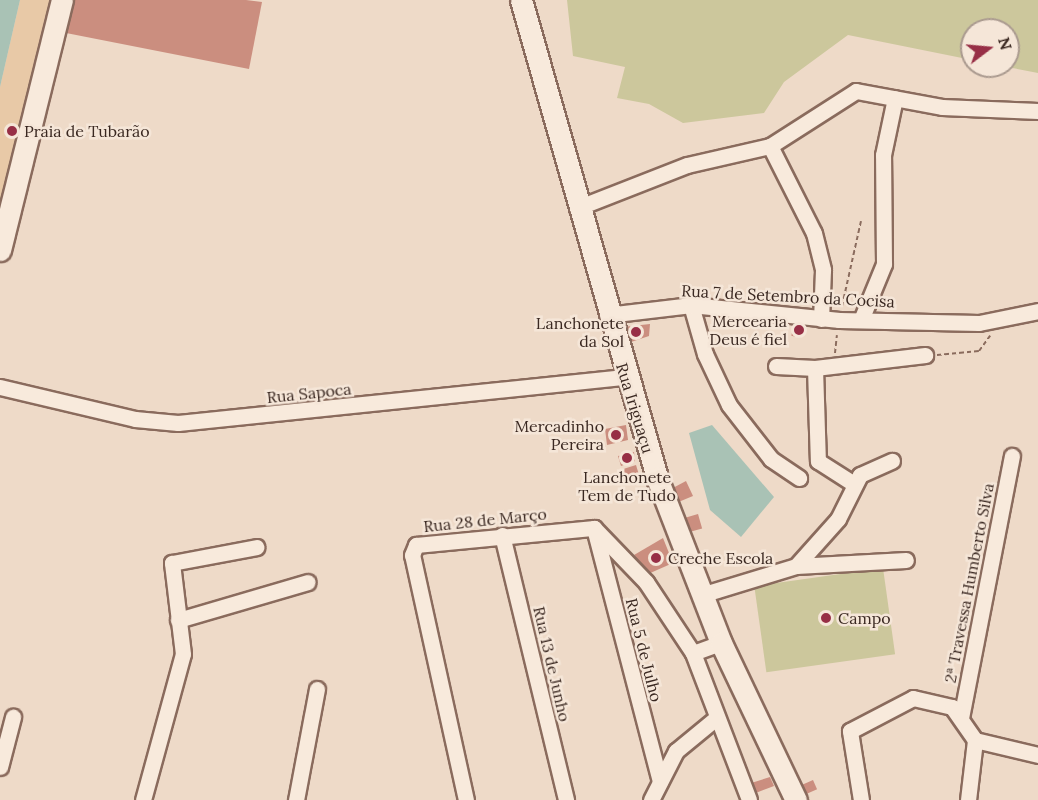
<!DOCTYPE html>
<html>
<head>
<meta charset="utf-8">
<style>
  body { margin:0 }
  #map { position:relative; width:1038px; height:800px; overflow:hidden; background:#eedac8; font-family:Lora,serif }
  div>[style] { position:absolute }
  .green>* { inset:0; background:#ccc79c; transform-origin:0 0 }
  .sand>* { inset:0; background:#e8c9a7 }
  .water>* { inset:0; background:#a9c2b5 }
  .building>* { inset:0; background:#cb8e7f; transform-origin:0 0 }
  .path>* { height:2px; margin-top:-1px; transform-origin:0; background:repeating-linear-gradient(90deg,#8a6b5d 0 4.5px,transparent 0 7.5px) }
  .roads { filter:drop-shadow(2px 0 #8a6b5d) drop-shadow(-2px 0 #8a6b5d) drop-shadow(0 2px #8a6b5d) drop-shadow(0 -2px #8a6b5d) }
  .minor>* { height:15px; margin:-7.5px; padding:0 7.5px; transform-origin:7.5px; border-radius:7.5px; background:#f8eadc }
  .secondary>* { height:21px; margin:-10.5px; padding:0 10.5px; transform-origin:10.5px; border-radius:10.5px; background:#f8eadc }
  .dots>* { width:16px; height:16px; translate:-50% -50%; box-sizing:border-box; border:3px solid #f5e6d8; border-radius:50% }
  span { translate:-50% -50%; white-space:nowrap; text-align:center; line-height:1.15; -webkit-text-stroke:5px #f5e6d8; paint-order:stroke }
  .poi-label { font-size:16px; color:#3a2821 }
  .left { translate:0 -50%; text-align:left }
  .right { translate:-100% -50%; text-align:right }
  .street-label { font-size:16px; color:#3a2821 }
  .north { position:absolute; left:960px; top:18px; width:60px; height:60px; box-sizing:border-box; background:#f5e6d8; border:2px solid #aa9a8f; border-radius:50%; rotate:74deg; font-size:16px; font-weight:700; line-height:24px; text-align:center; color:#3a2821 }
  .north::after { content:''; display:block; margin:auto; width:21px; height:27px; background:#972f46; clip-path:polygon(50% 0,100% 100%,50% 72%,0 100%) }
</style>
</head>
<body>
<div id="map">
  <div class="green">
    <div style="clip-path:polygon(567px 0,1038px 0,1038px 73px,1002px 66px,1008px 66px,1008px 30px,972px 30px,972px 60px,848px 35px,784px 82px,764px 113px,683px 123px,649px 104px,617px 98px,625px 67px,573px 56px)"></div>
    <div style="left:883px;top:568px;width:87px;height:130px;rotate:82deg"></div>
  </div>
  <div class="sand">
    <div style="clip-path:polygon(20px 0,60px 0,0 226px,0 87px)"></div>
  </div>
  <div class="water">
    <div style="clip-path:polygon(0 0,20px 0,0 87px)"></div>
    <div style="clip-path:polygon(712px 425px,774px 497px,741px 537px,710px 510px,689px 433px)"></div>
  </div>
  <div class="building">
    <div style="clip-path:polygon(69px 0,246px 0,262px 2px,249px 69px,61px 32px)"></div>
    <div style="clip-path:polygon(650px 324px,649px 336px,625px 344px,623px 327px)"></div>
    <div style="left:794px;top:324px;width:9px;height:12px;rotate:13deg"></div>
    <div style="clip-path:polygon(626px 425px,628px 440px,607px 445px,605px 429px)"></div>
    <div style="clip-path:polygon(634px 452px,635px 461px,621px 466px,618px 456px)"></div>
    <div style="left:636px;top:465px;width:14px;height:15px;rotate:73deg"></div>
    <div style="clip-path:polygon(686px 481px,693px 496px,676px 503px,671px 489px)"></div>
    <div style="left:698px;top:514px;width:15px;height:16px;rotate:74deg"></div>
    <div style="clip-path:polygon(663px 538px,673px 563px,648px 574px,634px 555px)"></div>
    <div style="clip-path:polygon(770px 777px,774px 786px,753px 794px,748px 784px)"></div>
    <div style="left:813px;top:780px;width:10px;height:13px;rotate:66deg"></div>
  </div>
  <div class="path">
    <div style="left:842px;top:306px;width:87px;rotate:-77.4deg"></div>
    <div style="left:835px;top:353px;width:18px;rotate:-84deg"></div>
    <div style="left:937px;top:355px;width:42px;rotate:-5.4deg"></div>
    <div style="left:979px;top:351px;width:19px;rotate:-54deg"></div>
  </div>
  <div class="roads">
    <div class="minor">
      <div style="left:770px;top:146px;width:97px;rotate:63.2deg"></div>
      <div style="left:814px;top:233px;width:38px;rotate:76deg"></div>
      <div style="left:823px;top:270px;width:49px;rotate:92.3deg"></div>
      <div style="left:577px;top:208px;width:118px;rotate:-21.4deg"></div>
      <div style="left:687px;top:165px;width:85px;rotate:-12.9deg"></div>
      <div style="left:770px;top:146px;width:102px;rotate:-32.6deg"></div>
      <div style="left:856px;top:91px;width:87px;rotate:10.5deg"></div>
      <div style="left:942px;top:107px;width:96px;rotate:2.4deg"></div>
      <div style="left:691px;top:305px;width:51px;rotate:74.1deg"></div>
      <div style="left:705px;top:354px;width:56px;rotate:64.8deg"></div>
      <div style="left:729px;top:405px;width:68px;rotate:52.1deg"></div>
      <div style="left:771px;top:459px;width:34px;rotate:34deg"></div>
      <div style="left:607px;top:315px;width:85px;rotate:-6.8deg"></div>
      <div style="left:691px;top:305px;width:149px;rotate:5.8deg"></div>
      <div style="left:839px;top:320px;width:140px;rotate:1.2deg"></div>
      <div style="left:979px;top:323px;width:60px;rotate:-11.5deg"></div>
      <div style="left:861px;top:320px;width:61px;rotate:-67.7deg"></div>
      <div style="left:884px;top:264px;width:109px;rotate:-90.5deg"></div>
      <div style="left:883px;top:155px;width:58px;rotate:-78.1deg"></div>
      <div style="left:776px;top:366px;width:39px;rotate:3deg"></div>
      <div style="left:815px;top:368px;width:111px;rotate:-6.7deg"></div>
      <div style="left:815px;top:368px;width:93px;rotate:88.2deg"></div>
      <div style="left:818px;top:461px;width:43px;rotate:32.6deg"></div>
      <div style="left:0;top:387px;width:139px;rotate:13.3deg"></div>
      <div style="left:135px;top:419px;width:43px;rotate:5.3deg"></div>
      <div style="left:178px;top:423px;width:449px;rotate:-5.9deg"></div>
      <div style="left:594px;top:528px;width:262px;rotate:75.4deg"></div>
      <div style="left:502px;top:535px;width:273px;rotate:76.4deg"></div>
      <div style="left:796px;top:566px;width:63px;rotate:-48.2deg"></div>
      <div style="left:838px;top:519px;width:49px;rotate:-63.4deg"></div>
      <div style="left:860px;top:475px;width:35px;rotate:-24deg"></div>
      <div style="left:701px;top:595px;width:99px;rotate:-17deg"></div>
      <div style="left:796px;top:566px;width:110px;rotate:-3.1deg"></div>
      <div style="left:178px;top:620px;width:135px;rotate:-16.3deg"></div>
      <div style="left:693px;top:653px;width:157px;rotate:69.1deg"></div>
      <div style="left:961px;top:718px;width:267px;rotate:-79deg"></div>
      <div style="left:0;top:767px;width:52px;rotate:-75.4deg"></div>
      <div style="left:143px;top:800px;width:151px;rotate:-74.7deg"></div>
      <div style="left:183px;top:654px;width:92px;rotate:-96.9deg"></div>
      <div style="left:172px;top:563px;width:86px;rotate:-10.7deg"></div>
      <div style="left:296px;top:800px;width:113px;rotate:-79.3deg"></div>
      <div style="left:466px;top:800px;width:251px;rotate:-102.4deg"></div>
      <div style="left:412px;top:555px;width:11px;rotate:-68deg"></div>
      <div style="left:416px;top:545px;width:179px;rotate:-5.5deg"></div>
      <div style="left:594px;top:528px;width:75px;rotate:46.1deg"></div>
      <div style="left:646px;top:582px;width:85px;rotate:56.5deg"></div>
      <div style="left:693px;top:653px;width:30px;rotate:-20deg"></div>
      <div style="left:651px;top:800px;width:55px;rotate:-63deg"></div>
      <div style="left:676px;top:751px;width:52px;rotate:-39.5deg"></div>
      <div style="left:861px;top:800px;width:70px;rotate:-99.1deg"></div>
      <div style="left:850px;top:731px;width:71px;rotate:-27.6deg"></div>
      <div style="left:913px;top:698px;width:40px;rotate:13deg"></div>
      <div style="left:952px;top:707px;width:40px;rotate:55.1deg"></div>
      <div style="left:975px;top:740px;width:65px;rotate:13.4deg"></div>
      <div style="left:968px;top:800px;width:60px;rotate:-83.3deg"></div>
    </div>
    <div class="secondary">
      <div style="left:521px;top:0;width:497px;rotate:74.1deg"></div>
      <div style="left:657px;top:478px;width:177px;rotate:68.8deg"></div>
      <div style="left:721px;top:643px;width:174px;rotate:64.5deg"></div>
      <div style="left:0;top:250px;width:258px;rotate:-76.1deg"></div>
    </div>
  </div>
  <div class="dots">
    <div style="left:12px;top:131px;background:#972f46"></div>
    <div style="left:799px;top:330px;background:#972f46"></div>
    <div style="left:636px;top:332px;background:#972f46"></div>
    <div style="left:616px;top:435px;background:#972f46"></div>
    <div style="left:627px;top:458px;background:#972f46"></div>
    <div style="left:656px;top:558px;background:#972f46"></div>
    <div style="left:826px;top:618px;background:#972f46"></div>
  </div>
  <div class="poi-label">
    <span class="left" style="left:24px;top:131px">Praia de Tubarão</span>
    <span class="right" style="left:787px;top:330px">Mercearia<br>Deus é fiel</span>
    <span class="right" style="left:624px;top:332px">Lanchonete<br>da Sol</span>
    <span class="right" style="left:604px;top:435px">Mercadinho<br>Pereira</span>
    <span style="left:627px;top:486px">Lanchonete<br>Tem de Tudo</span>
    <span class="left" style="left:668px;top:558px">Creche Escola</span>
    <span class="left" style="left:838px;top:618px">Campo</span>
  </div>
  <div class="street-label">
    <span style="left:788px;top:296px;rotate:3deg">Rua 7 de Setembro da Cocisa</span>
    <span style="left:309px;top:393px;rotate:-6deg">Rua Sapoca</span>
    <span style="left:635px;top:408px;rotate:73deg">Rua Iriguaçu</span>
    <span style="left:485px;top:520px;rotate:-6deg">Rua 28 de Março</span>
    <span style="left:969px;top:583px;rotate:-79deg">2ª Travessa Humberto Silva</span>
    <span style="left:644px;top:650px;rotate:76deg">Rua 5 de Julho</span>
    <span style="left:552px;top:664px;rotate:77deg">Rua 13 de Junho</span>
  </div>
  <div class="north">N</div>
</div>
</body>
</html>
